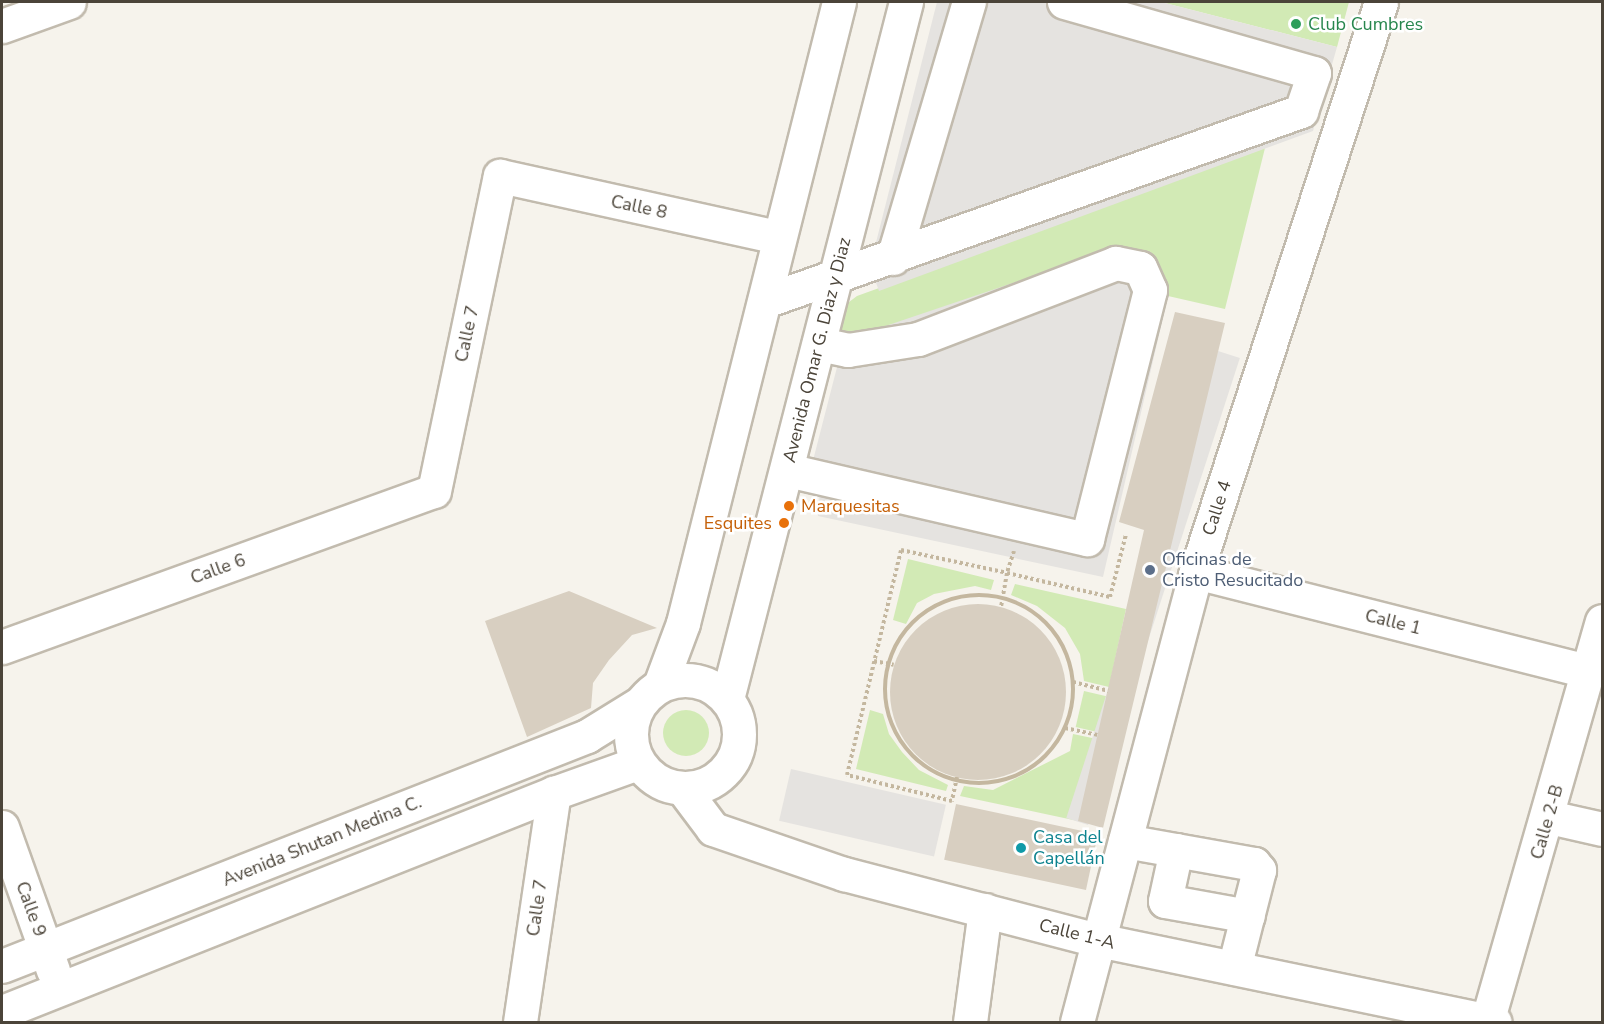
<!DOCTYPE html>
<html>
<head>
<meta charset="utf-8">
<style>
  body { margin:0 }
  #map { position:relative; width:1604px; height:1024px; overflow:hidden; background:#f6f3ec; font-family:"Nunito Sans",sans-serif }
  div>[style] { position:absolute }
  .green>* { inset:0; background:#d2eab5; transform-origin:0 0 }
  .round { border-radius:50% }
  .parking>* { inset:0; background:#e5e3e0; transform-origin:0 0 }
  .building>* { inset:0; background:#d8cfc1; transform-origin:0 0 }
  .path>* { height:4px; margin-top:-2px; transform-origin:0; background:repeating-linear-gradient(90deg,#c4b79f 0 3px,transparent 0 6px) }
  .path>.ring { margin:-2px; padding:0; box-sizing:content-box; background:none; border:4px solid #c4b79f; border-radius:50% }
  .roads { filter:drop-shadow(2px 0 #c2bbae) drop-shadow(-2px 0 #c2bbae) drop-shadow(0 2px #c2bbae) drop-shadow(0 -2px #c2bbae) }
  .minor>* { height:33px; margin:-16.5px; padding:0 16.5px; transform-origin:16.5px; border-radius:16.5px; background:#fff }
  .minor>.ring { margin:-16.5px; padding:0; box-sizing:content-box; background:none; border:33px solid #fff; border-radius:50% }
  .dots>* { width:16px; height:16px; translate:-50% -50%; box-sizing:border-box; border:3px solid #fff; border-radius:50% }
  span { translate:-50% -50%; white-space:nowrap; text-align:center; line-height:1.15; -webkit-text-stroke:5px #fff; paint-order:stroke }
  .leisure-label { font-size:18px; color:#27864d }
  .left { translate:0 -50%; text-align:left }
  .street-label { font-size:18px; color:#4b4439 }
  .food-label { font-size:18px; color:#c56008 }
  .right { translate:-100% -50%; text-align:right }
  .service-label { font-size:18px; color:#4e5e75 }
  .culture-label { font-size:18px; color:#0d838f }
  .frame { position:absolute; inset:0; border:3px solid #4b4439; pointer-events:none }
</style>
</head>
<body>
<div id="map">
  <div class="green">
    <div style="clip-path:polygon(1161px 2px,1349px 2px,1337px 47px)"></div>
    <div style="clip-path:polygon(1265px 148px,1225px 309px,1168px 296px,1148px 257px,844px 340px,840px 335px,845px 305px,857px 296px)"></div>
    <div style="clip-path:polygon(908px 559px,994px 580px,991px 590px,975px 586px,934px 594px,917px 603px,906px 624px,893px 620px)"></div>
    <div style="clip-path:polygon(1015px 584px,1126px 609px,1109px 687px,1084px 681px,1080px 654px,1065px 628px,1037px 606px,1011px 595px)"></div>
    <div style="left:1084px;top:691px;width:23px;height:37px;rotate:13deg"></div>
    <div style="clip-path:polygon(870px 710px,883px 714px,889px 734px,902px 752px,919px 770px,948px 785px,946px 791px,856px 769px)"></div>
    <div class="round" style="left:663px;top:710px;width:46px;height:46px"></div>
    <div style="clip-path:polygon(1073px 734px,1097px 739px,1078px 821px,960px 796px,964px 786px,993px 790px,1070px 751px)"></div>
  </div>
  <div class="parking">
    <div style="clip-path:polygon(937px 2px,1161px 2px,1337px 47px,1313px 131px,879px 291px,870px 266px)"></div>
    <div style="clip-path:polygon(1117px 248px,1148px 257px,1168px 296px,1103px 577px,818px 516px,820px 490px,809px 476px,844px 340px)"></div>
    <div style="left:1218px;top:351px;width:23px;height:491px;rotate:18deg"></div>
    <div style="left:791px;top:769px;width:159px;height:53px;rotate:13deg"></div>
  </div>
  <div class="building">
    <div style="clip-path:polygon(1175px 312px,1225px 323px,1103px 828px,1078px 821px,1144px 530px,1119px 522px)"></div>
    <div style="clip-path:polygon(569px 591px,657px 628px,632px 635px,609px 660px,593px 683px,591px 708px,527px 737px,485px 621px)"></div>
    <div class="round" style="left:890px;top:604px;width:176px;height:176px"></div>
    <div style="left:956px;top:804px;width:145px;height:57px;rotate:12deg"></div>
  </div>
  <div class="path">
    <div style="left:1014px;top:551px;width:23px;rotate:108deg"></div>
    <div style="left:1007px;top:573px;width:106px;rotate:13.1deg"></div>
    <div style="left:1110px;top:597px;width:65px;rotate:-75.7deg"></div>
    <div class="ring" style="left:885px;top:595px;width:184px;height:184px"></div>
    <div style="left:874px;top:661px;width:20px;rotate:11deg"></div>
    <div style="left:1073px;top:682px;width:36px;rotate:14deg"></div>
    <div style="left:1065px;top:728px;width:33px;rotate:12deg"></div>
    <div style="left:957px;top:777px;width:25px;rotate:102deg"></div>
    <div style="left:952px;top:801px;width:108px;rotate:-166.1deg"></div>
    <div style="left:847px;top:775px;width:231px;rotate:-76.5deg"></div>
    <div style="left:901px;top:550px;width:108px;rotate:12.2deg"></div>
    <div style="left:1007px;top:573px;width:34px;rotate:100deg"></div>
  </div>
  <div class="roads">
    <div class="minor">
      <div style="left:2px;top:26px;width:71px;rotate:-19.7deg"></div>
      <div style="left:893px;top:258px;width:267px;rotate:-73.5deg"></div>
      <div style="left:765px;top:301px;width:569px;rotate:-19.52deg"></div>
      <div style="left:1301px;top:111px;width:40px;rotate:-71.1deg"></div>
      <div style="left:1314px;top:73px;width:260px;rotate:-164.1deg"></div>
      <div style="left:787px;top:470px;width:308px;rotate:13deg"></div>
      <div style="left:1087px;top:539px;width:257px;rotate:-75.8deg"></div>
      <div style="left:1150px;top:290px;width:24px;rotate:-114deg"></div>
      <div style="left:1140px;top:268px;width:25px;rotate:-168deg"></div>
      <div style="left:1116px;top:263px;width:212px;rotate:159deg"></div>
      <div style="left:918px;top:339px;width:71px;rotate:171.1deg"></div>
      <div style="left:848px;top:350px;width:30px;rotate:-168deg"></div>
      <div style="left:1196px;top:572px;width:406px;rotate:14.2deg"></div>
      <div style="left:2px;top:647px;width:459px;rotate:-19.9deg"></div>
      <div style="left:434px;top:491px;width:322px;rotate:-78.2deg"></div>
      <div style="left:500px;top:176px;width:285px;rotate:12.4deg"></div>
      <div class="ring" style="left:631px;top:680px;width:75px;height:75px"></div>
      <div style="left:660px;top:685px;width:66px;rotate:-69.6deg"></div>
      <div style="left:683px;top:623px;width:640px;rotate:-75.9deg"></div>
      <div style="left:727px;top:699px;width:720px;rotate:-75.6deg"></div>
      <div style="left:683px;top:789px;width:50px;rotate:53.1deg"></div>
      <div style="left:713px;top:829px;width:139px;rotate:19deg"></div>
      <div style="left:844px;top:874px;width:262px;rotate:14.6deg"></div>
      <div style="left:1098px;top:940px;width:405px;rotate:11.7deg"></div>
      <div style="left:1549px;top:817px;width:54px;rotate:12.8deg"></div>
      <div style="left:2px;top:827px;width:152px;rotate:70.4deg"></div>
      <div style="left:1125px;top:841px;width:131px;rotate:10.1deg"></div>
      <div style="left:1254px;top:864px;width:8px;rotate:50deg"></div>
      <div style="left:1259px;top:870px;width:101px;rotate:104.3deg"></div>
      <div style="left:1176px;top:850px;width:52px;rotate:102.2deg"></div>
      <div style="left:1165px;top:901px;width:84px;rotate:10.2deg"></div>
      <div style="left:2px;top:966px;width:629px;rotate:-21.46deg"></div>
      <div style="left:587px;top:736px;width:59px;rotate:-31.8deg"></div>
      <div style="left:2px;top:1012px;width:594px;rotate:-21.64deg"></div>
      <div style="left:554px;top:793px;width:89px;rotate:-19.7deg"></div>
      <div style="left:520px;top:1022px;width:232px;rotate:-81.6deg"></div>
      <div style="left:970px;top:1022px;width:113px;rotate:-82.4deg"></div>
      <div style="left:1077px;top:1022px;width:465px;rotate:-75.2deg"></div>
      <div style="left:1196px;top:572px;width:599px;rotate:-72.02deg"></div>
      <div style="left:1487px;top:1022px;width:417px;rotate:-74deg"></div>
    </div>
  </div>
  <div class="dots">
    <div style="left:1296px;top:24px;background:#2e9e5b"></div>
    <div style="left:789px;top:506px;background:#e8710a"></div>
    <div style="left:784px;top:523px;background:#e8710a"></div>
    <div style="left:1150px;top:570px;background:#5c6f8a"></div>
    <div style="left:1021px;top:848px;background:#0f9aa8"></div>
  </div>
  <div class="leisure-label">
    <span class="left" style="left:1308px;top:24px">Club Cumbres</span>
  </div>
  <div class="street-label">
    <span style="left:639px;top:207px;rotate:12deg">Calle 8</span>
    <span style="left:467px;top:334px;rotate:-78deg">Calle 7</span>
    <span style="left:817px;top:350px;rotate:-76deg">Avenida Omar G. Diaz y Diaz</span>
    <span style="left:1217px;top:508px;rotate:-72deg">Calle 4</span>
    <span style="left:218px;top:569px;rotate:-20deg">Calle 6</span>
    <span style="left:1393px;top:622px;rotate:14deg">Calle 1</span>
    <span style="left:1547px;top:822px;rotate:-74deg">Calle 2-B</span>
    <span style="left:322px;top:841px;rotate:-22deg">Avenida Shutan Medina C.</span>
    <span style="left:537px;top:908px;rotate:-82deg">Calle 7</span>
    <span style="left:31px;top:909px;rotate:70deg">Calle 9</span>
    <span style="left:1077px;top:934px;rotate:14deg">Calle 1-A</span>
  </div>
  <div class="food-label">
    <span class="left" style="left:801px;top:506px">Marquesitas</span>
    <span class="right" style="left:772px;top:523px">Esquites</span>
  </div>
  <div class="service-label">
    <span class="left" style="left:1162px;top:570px">Oficinas de<br>Cristo Resucitado</span>
  </div>
  <div class="culture-label">
    <span class="left" style="left:1033px;top:848px">Casa del<br>Capellán</span>
  </div>
  <div class="frame"></div>
</div>
</body>
</html>
